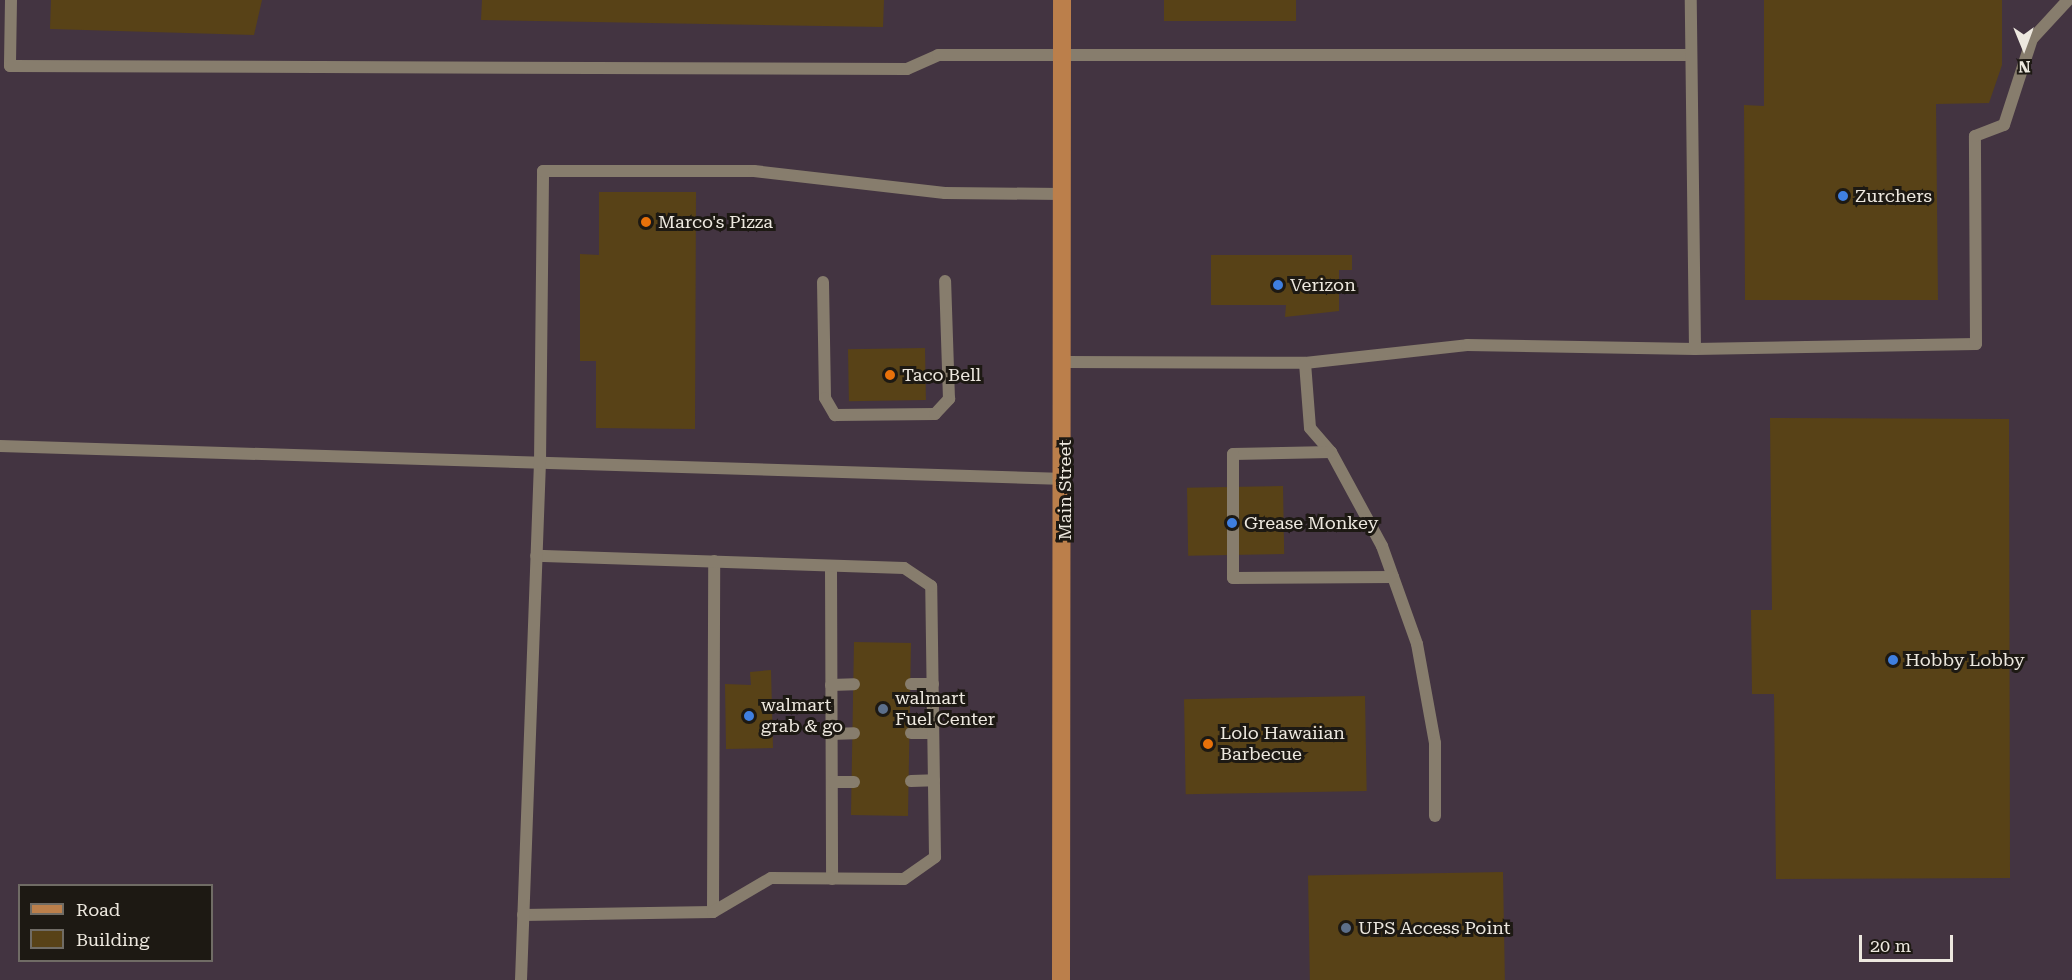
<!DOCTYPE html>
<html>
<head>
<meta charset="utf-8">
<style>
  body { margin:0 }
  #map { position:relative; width:2072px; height:980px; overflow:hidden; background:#393022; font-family:"Roboto Serif",serif }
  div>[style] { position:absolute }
  .commercial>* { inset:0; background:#433441 }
  .building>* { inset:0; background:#584217; transform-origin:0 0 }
  .service>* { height:12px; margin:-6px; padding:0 6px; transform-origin:6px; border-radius:6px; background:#877d6d }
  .primary>* { height:18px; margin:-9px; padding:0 9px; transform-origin:9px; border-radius:9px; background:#bb7f4b }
  .dots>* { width:16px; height:16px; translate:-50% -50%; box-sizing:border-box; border:3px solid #1d1913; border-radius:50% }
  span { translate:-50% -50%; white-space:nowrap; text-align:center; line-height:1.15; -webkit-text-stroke:6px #1d1913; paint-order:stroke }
  .poi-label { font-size:18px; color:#ede8df }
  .left { translate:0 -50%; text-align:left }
  .street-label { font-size:18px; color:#ede8df }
  .legend { position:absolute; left:18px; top:884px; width:195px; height:78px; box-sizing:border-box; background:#1d1913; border:2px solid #706c65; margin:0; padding:8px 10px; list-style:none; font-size:18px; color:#ede8df }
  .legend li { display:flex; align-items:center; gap:12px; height:30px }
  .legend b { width:30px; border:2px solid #706c65 }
  .north { position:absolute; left:1994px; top:18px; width:60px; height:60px; -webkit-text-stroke:4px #1d1913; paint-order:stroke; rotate:179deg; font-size:16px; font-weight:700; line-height:24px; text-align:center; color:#ede8df }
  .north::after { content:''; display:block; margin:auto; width:21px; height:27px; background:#ede8df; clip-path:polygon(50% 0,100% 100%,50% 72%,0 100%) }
  .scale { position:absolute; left:1859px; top:935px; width:94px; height:27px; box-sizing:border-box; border:3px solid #ede8df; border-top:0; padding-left:8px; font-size:18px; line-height:21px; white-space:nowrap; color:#ede8df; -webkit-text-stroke:4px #1d1913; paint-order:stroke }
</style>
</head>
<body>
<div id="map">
  <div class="commercial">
    <div style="clip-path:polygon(evenodd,0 0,2072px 0,2072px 980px,0 980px,0 0,20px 886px,212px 886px,212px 960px,20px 960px,20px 886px)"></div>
  </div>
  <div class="building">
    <div style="clip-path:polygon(51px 0,262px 0,254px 35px,50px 29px)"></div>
    <div style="clip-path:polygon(482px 0,884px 0,883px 27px,481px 20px)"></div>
    <div style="left:1164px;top:0;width:132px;height:21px"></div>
    <div style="clip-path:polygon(1764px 0,2002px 0,2002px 65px,1989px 103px,1936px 104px,1938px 300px,1745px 300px,1744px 105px,1764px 106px)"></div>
    <div style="clip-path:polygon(599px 192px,696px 192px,695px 429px,596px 428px,596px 361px,580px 361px,580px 254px,599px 255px)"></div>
    <div style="clip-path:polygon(1211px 255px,1352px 255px,1352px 270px,1339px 270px,1339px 311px,1285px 317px,1286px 305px,1211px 305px)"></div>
    <div style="left:925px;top:348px;width:52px;height:77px;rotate:89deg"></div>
    <div style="clip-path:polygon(1770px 418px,2009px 419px,2010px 878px,1776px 879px,1774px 694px,1752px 694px,1751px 610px,1772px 610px)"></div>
    <div style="left:1283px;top:486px;width:68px;height:96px;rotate:89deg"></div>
    <div style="left:854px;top:642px;width:57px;height:173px;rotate:1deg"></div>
    <div style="clip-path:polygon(771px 670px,773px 748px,726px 749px,725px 684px,751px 685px,750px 672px)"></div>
    <div style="left:1365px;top:696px;width:95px;height:181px;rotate:89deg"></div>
    <div style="left:1503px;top:872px;width:108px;height:195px;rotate:89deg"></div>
  </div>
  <div class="service">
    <div style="left:11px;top:0;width:66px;rotate:90.9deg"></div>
    <div style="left:10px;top:66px;width:897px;rotate:0.19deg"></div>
    <div style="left:907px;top:69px;width:34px;rotate:-24deg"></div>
    <div style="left:938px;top:55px;width:753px"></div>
    <div style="left:823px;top:282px;width:116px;rotate:89deg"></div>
    <div style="left:825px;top:398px;width:20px;rotate:60deg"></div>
    <div style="left:835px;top:415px;width:100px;rotate:-0.6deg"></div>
    <div style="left:935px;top:414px;width:21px;rotate:-47deg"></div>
    <div style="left:949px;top:399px;width:118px;rotate:-91.9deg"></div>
    <div style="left:1695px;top:349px;width:281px;rotate:-1deg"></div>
    <div style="left:1976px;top:344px;width:208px;rotate:-90.3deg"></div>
    <div style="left:1975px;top:136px;width:31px;rotate:-21deg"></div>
    <div style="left:2004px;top:125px;width:90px;rotate:-72deg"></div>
    <div style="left:2032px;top:39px;width:53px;rotate:-47.3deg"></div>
    <div style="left:1065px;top:362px;width:240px;rotate:0.2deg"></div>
    <div style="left:1305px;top:363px;width:163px;rotate:-6.3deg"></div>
    <div style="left:1467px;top:345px;width:228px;rotate:1deg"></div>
    <div style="left:1695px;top:349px;width:349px;rotate:-90.7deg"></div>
    <div style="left:1305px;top:363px;width:65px;rotate:85.6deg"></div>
    <div style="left:1310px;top:428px;width:32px;rotate:49deg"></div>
    <div style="left:1331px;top:452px;width:107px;rotate:61.5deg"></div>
    <div style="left:1382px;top:546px;width:104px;rotate:70.3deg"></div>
    <div style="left:1417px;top:644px;width:101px;rotate:79.7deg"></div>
    <div style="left:1435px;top:743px;width:73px;rotate:90deg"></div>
    <div style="left:0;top:446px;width:1066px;rotate:1.77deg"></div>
    <div style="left:1331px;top:452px;width:98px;rotate:178.8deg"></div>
    <div style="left:1233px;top:454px;width:124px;rotate:90deg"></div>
    <div style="left:1233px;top:578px;width:160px;rotate:-0.4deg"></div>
    <div style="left:831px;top:568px;width:311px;rotate:89.8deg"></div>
    <div style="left:911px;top:684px;width:22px"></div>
    <div style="left:831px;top:685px;width:23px;rotate:-2deg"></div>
    <div style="left:911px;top:733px;width:22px"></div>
    <div style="left:831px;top:734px;width:23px;rotate:-2deg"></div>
    <div style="left:911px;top:781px;width:23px;rotate:-2deg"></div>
    <div style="left:832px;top:782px;width:22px"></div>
    <div style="left:713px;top:912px;width:351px;rotate:-89.8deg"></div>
    <div style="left:523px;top:915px;width:190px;rotate:-0.9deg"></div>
    <div style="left:713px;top:912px;width:67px;rotate:-30.4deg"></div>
    <div style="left:771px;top:878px;width:133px;rotate:0.4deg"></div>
    <div style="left:904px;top:879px;width:38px;rotate:-35deg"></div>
    <div style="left:935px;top:857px;width:271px;rotate:-90.8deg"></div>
    <div style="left:931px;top:586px;width:32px;rotate:-146deg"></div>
    <div style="left:904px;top:568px;width:368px;rotate:-178.1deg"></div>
    <div style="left:521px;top:980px;width:517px;rotate:-87.9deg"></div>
    <div style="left:540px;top:463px;width:292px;rotate:-89.4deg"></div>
    <div style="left:543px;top:171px;width:211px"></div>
    <div style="left:754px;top:171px;width:192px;rotate:6.6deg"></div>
    <div style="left:945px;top:193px;width:117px;rotate:0.5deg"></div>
  </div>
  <div class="primary">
    <div style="left:1061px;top:980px;width:980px;rotate:-89.94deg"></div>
  </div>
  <div class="dots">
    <div style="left:1843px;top:196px;background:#3f7fe0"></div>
    <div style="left:646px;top:222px;background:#e8710a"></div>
    <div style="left:1278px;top:285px;background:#3f7fe0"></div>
    <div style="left:890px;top:375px;background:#e8710a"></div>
    <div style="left:1232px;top:523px;background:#3f7fe0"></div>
    <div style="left:1893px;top:660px;background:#3f7fe0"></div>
    <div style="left:883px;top:709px;background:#5c6f8a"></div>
    <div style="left:749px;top:716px;background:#3f7fe0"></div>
    <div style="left:1208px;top:744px;background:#e8710a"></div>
    <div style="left:1346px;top:928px;background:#5c6f8a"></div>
  </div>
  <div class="poi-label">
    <span class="left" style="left:1855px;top:196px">Zurchers</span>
    <span class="left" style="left:658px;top:222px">Marco's Pizza</span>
    <span class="left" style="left:1290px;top:285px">Verizon</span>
    <span class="left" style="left:902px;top:375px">Taco Bell</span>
    <span class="left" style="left:1244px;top:523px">Grease Monkey</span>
    <span class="left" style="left:1905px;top:660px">Hobby Lobby</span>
    <span class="left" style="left:895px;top:709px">walmart<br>Fuel Center</span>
    <span class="left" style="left:761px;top:716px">walmart<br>grab &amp; go</span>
    <span class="left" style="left:1220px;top:744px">Lolo Hawaiian<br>Barbecue</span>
    <span class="left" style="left:1358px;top:928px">UPS Access Point</span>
  </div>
  <div class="street-label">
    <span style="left:1065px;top:490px;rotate:-90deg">Main Street</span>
  </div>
  <ul class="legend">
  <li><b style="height:8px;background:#bb7f4b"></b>Road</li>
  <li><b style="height:16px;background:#584217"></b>Building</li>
  </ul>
  <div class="north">N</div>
  <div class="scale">20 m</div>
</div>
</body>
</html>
